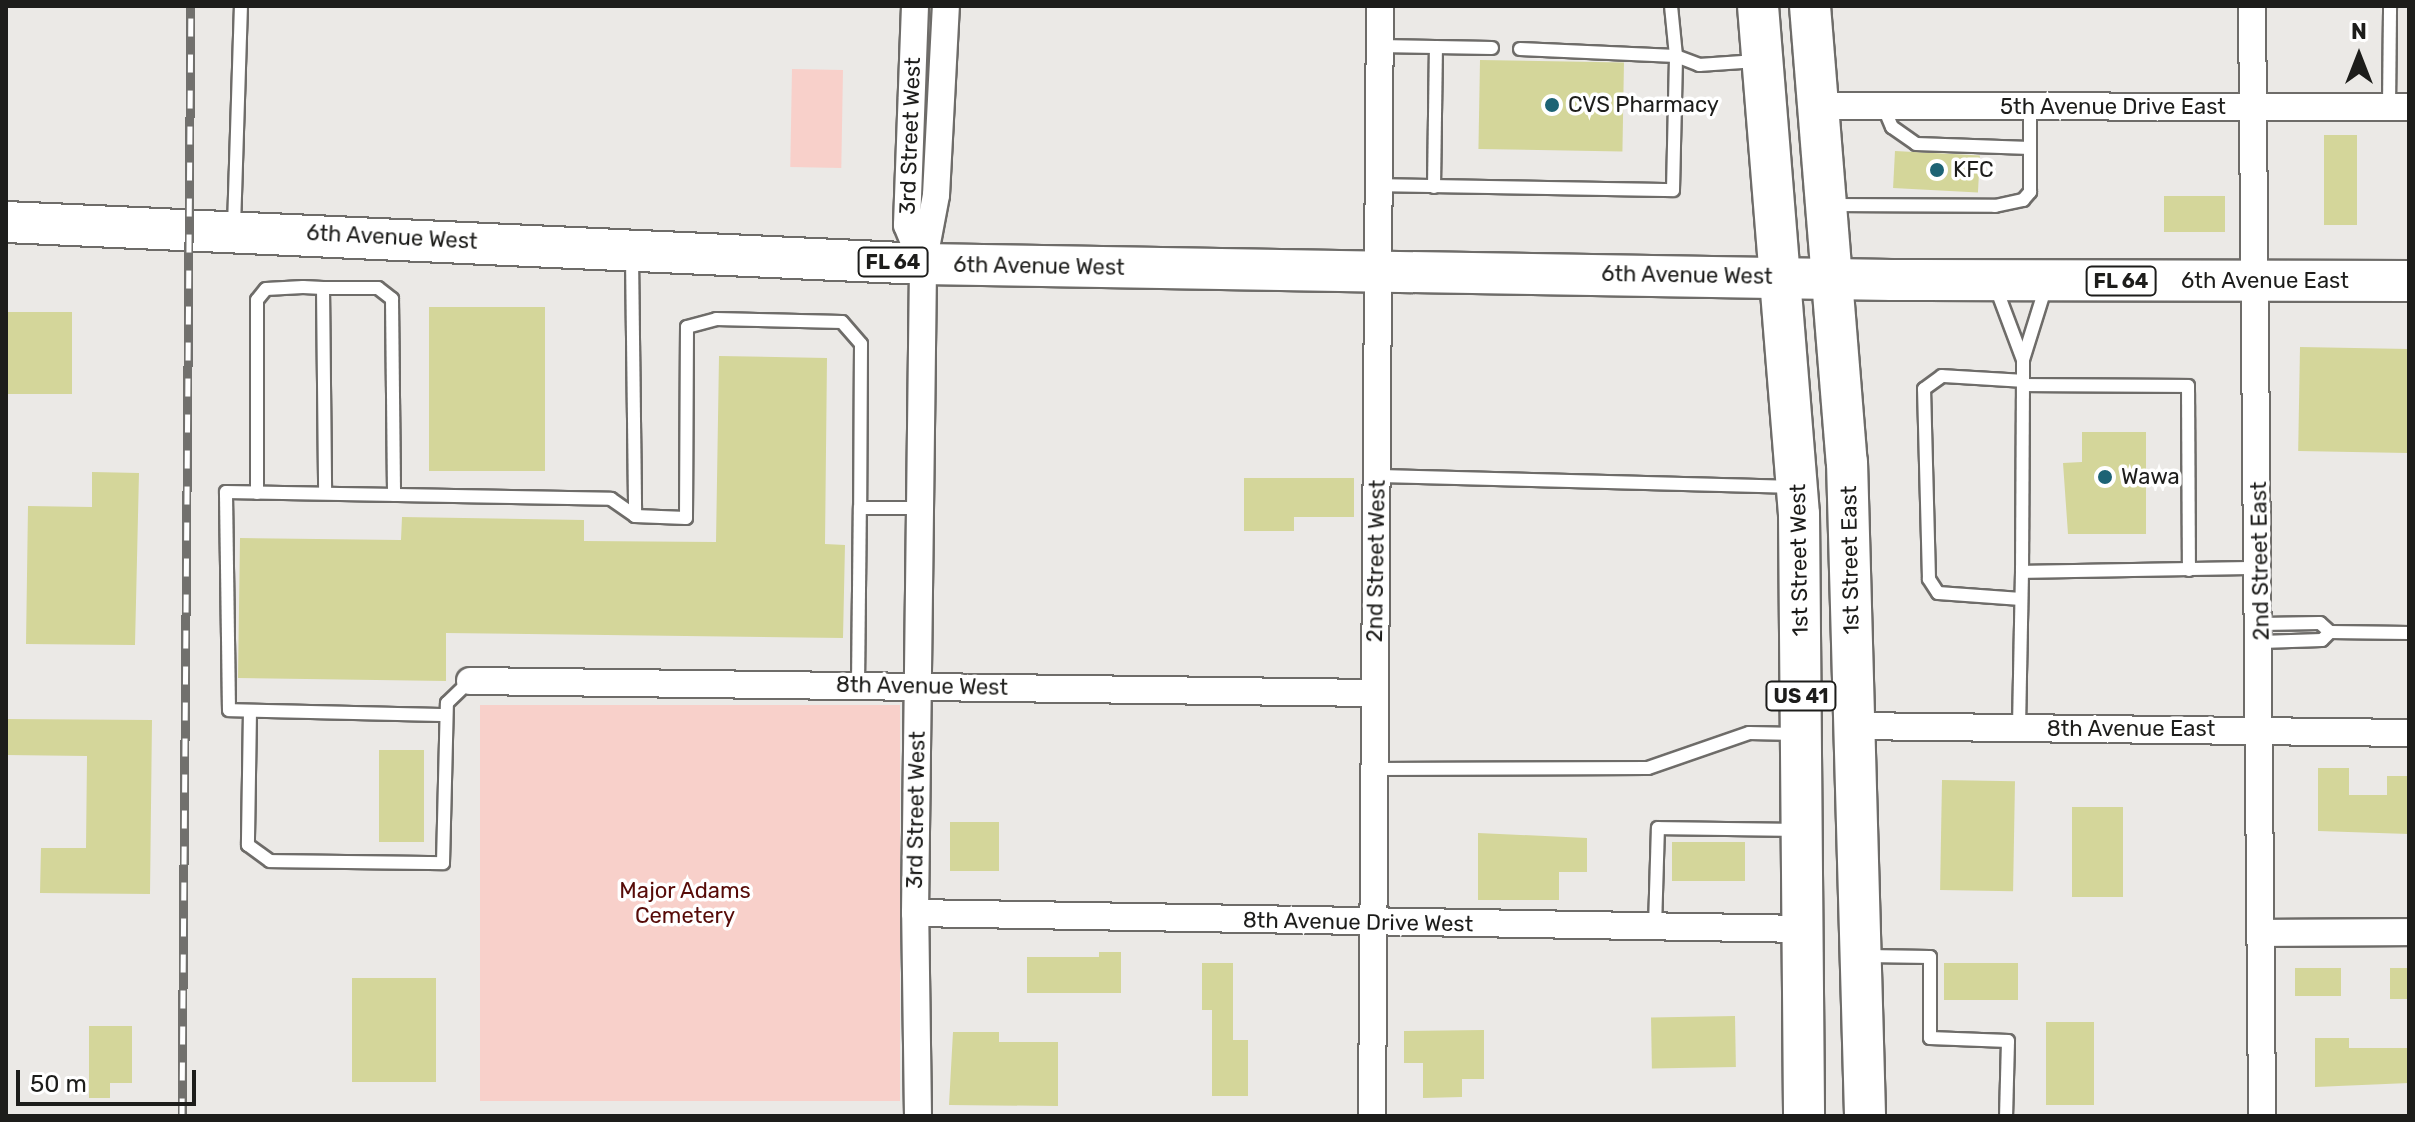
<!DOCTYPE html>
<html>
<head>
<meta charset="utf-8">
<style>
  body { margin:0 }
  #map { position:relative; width:2415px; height:1122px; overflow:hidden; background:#ebe9e6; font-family:Rubik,sans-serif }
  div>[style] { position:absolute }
  .green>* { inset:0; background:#f8d0ca; transform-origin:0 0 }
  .building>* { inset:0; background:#d4d69a; transform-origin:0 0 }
  .roads { filter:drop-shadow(2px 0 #6e6c69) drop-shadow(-2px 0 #6e6c69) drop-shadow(0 2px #6e6c69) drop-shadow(0 -2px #6e6c69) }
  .service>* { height:12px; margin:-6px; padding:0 6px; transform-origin:6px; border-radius:6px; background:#fff }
  .minor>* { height:26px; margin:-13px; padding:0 13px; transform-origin:13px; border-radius:13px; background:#fff }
  .primary>* { height:40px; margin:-20px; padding:0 20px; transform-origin:20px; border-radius:20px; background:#fff }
  .rail>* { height:9px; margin-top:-4.5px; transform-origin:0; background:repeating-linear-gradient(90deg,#fff 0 18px,#71706d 0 36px); box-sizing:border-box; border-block:2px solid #71706d }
  .dots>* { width:22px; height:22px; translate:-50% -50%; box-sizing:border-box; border:4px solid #fff; border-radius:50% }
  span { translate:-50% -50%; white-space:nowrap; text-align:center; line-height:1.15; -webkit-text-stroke:7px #fff; paint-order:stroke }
  .shield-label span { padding:2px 6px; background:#fff; border:2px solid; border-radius:6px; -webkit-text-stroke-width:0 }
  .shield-label { font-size:20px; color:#1d1d1b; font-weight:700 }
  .poi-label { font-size:22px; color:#1d1d1b }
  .left { translate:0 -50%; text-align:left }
  .street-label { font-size:22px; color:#1d1d1b }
  .park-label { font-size:22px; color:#570b08 }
  .frame { position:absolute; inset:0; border:8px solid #1d1d1b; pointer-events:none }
  .north { position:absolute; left:2319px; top:16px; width:80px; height:80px; -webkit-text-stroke:6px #fff; paint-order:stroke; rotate:0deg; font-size:22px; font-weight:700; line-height:32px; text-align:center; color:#1d1d1b }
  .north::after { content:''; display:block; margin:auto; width:28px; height:36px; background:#1d1d1b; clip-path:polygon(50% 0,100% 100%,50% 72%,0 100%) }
  .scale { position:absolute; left:16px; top:1070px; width:180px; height:36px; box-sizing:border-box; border:4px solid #1d1d1b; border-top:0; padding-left:10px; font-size:24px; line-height:28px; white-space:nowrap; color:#1d1d1b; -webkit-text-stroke:6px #fff; paint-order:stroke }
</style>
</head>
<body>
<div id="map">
  <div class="green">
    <div style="left:792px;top:69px;width:51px;height:98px;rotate:1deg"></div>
    <div style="left:480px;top:705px;width:420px;height:396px"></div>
  </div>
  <div class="building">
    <div style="left:1480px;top:60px;width:144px;height:89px;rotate:1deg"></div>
    <div style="left:2324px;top:135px;width:33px;height:90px"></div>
    <div style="left:1895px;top:151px;width:85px;height:37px;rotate:3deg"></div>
    <div style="left:2164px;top:196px;width:61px;height:36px"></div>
    <div style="left:429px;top:307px;width:116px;height:164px"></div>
    <div style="left:6px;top:312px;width:66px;height:82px"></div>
    <div style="left:2300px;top:347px;width:109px;height:104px;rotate:1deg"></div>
    <div style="clip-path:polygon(719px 356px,827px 358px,825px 544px,845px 545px,843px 638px,446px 633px,446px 681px,238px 678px,240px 538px,401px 540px,402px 517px,584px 520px,584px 541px,716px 542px)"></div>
    <div style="clip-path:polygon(2082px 432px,2146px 432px,2146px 534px,2068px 534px,2063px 463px,2082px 462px)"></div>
    <div style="clip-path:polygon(92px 472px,139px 473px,135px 645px,26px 644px,28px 506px,92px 507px)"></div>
    <div style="clip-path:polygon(1244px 478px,1354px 478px,1354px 517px,1294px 517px,1294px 531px,1244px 531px)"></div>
    <div style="clip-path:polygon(6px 719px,152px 720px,150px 894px,40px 893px,41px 848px,86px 848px,87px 756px,6px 755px)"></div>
    <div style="left:379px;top:750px;width:45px;height:92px"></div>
    <div style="clip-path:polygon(2318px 768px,2349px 768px,2349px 795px,2387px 795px,2387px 776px,2409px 776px,2409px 834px,2318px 831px)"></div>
    <div style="left:1942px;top:780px;width:73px;height:110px;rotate:1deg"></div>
    <div style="left:2072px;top:807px;width:51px;height:90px"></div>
    <div style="left:950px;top:822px;width:49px;height:49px"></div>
    <div style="clip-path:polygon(1478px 833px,1587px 838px,1587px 872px,1559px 872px,1559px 900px,1478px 900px)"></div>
    <div style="left:1672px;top:842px;width:73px;height:39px"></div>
    <div style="clip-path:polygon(1099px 952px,1121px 952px,1121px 993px,1027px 993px,1027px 957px,1099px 957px)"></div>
    <div style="clip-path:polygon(1202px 963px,1233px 963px,1233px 1040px,1248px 1040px,1248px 1096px,1212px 1096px,1212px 1010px,1202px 1010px)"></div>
    <div style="left:1944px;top:963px;width:74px;height:37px"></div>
    <div style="left:2295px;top:968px;width:46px;height:28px"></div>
    <div style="left:2390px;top:968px;width:19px;height:31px"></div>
    <div style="left:352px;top:978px;width:84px;height:104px"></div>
    <div style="left:1735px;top:1016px;width:51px;height:84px;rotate:89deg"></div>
    <div style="left:2046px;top:1022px;width:48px;height:83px"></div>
    <div style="clip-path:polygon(89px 1026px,132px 1026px,132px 1083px,110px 1083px,110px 1098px,89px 1098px)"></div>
    <div style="clip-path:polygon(1484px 1030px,1484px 1079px,1462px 1079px,1462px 1097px,1423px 1098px,1423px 1063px,1404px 1063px,1404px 1031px)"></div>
    <div style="clip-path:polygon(953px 1032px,999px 1032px,999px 1042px,1058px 1042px,1058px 1106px,949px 1105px)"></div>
    <div style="clip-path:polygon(2315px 1038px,2349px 1038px,2349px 1048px,2409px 1048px,2409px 1083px,2315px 1087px)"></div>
  </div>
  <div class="roads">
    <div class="service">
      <div style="left:1379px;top:46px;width:113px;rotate:1deg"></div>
      <div style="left:1520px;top:49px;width:156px;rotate:2.6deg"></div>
      <div style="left:1676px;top:56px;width:50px;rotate:-95.7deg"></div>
      <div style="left:1883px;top:106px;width:23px;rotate:67deg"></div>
      <div style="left:1892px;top:127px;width:29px;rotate:35deg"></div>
      <div style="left:1916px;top:144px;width:114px;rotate:2deg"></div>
      <div style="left:2389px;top:107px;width:101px;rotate:-89.4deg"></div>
      <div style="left:1378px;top:185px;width:295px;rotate:1deg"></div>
      <div style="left:1673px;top:190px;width:134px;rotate:-88.7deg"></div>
      <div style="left:1676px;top:56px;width:25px;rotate:21deg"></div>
      <div style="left:1699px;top:65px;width:58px;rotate:-3.9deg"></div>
      <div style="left:1434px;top:187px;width:140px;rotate:-89.2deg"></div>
      <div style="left:1830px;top:205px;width:165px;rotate:0.3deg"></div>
      <div style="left:1995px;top:206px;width:29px;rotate:-12deg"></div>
      <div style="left:2023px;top:200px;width:11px;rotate:-49deg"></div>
      <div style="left:2030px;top:192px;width:84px;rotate:-90deg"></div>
      <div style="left:234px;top:227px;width:221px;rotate:-88.2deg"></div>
      <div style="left:632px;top:256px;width:260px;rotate:89.3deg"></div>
      <div style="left:635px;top:516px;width:51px;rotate:2.2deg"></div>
      <div style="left:686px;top:518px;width:191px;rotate:-89.7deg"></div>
      <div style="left:687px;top:327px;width:30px;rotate:-15deg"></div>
      <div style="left:716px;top:319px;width:126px;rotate:1.4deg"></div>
      <div style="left:842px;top:322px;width:29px;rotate:49deg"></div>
      <div style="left:861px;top:344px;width:164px;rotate:90.3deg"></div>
      <div style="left:860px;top:508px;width:60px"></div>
      <div style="left:2046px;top:286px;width:77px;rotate:107.3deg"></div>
      <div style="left:2023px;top:360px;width:25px;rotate:90deg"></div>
      <div style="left:2023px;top:385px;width:165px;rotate:0.3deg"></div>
      <div style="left:2188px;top:386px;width:184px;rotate:89.7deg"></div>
      <div style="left:323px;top:288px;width:55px"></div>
      <div style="left:378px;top:288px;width:18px;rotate:38deg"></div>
      <div style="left:392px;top:299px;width:196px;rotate:89.4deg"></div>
      <div style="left:1996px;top:288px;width:77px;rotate:69.4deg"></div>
      <div style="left:1377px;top:476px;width:414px;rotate:1.5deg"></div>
      <div style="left:257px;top:493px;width:193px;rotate:-90deg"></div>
      <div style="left:257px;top:300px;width:14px;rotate:-51deg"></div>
      <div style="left:266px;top:289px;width:37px;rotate:-3deg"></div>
      <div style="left:303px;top:287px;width:20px;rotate:3deg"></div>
      <div style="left:323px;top:288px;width:205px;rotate:89.4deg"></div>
      <div style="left:2022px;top:572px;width:187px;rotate:-89.7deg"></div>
      <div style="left:2021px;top:599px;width:83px;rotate:-175.9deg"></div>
      <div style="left:1938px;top:593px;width:17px;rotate:-123deg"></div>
      <div style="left:1929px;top:579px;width:190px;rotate:-91.5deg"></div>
      <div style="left:1924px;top:389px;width:22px;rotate:-36deg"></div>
      <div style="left:1942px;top:376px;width:81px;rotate:3.5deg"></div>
      <div style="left:2261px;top:624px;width:59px;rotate:-1deg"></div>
      <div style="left:2320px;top:623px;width:13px;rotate:42deg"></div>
      <div style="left:2330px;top:632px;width:79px;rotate:0.7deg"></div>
      <div style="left:2261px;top:642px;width:61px;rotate:-1.9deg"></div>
      <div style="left:2322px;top:640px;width:11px;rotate:-45deg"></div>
      <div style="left:858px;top:685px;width:177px;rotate:-89.4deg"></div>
      <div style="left:250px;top:711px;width:134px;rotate:90.9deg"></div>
      <div style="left:248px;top:845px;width:27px;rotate:36deg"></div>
      <div style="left:270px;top:861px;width:173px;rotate:0.7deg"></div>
      <div style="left:443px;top:863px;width:160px;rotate:-88.6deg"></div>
      <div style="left:447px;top:703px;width:32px;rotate:-44deg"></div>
      <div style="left:446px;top:715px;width:217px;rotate:-178.7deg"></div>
      <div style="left:229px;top:710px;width:218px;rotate:-90.8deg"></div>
      <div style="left:226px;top:492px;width:385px;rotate:1deg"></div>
      <div style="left:611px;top:499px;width:29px;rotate:35deg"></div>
      <div style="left:2019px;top:728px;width:156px;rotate:-88.9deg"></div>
      <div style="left:2022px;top:572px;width:236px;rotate:-1deg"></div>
      <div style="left:1375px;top:769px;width:273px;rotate:-0.2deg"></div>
      <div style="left:1648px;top:768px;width:107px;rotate:-19.1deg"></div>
      <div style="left:1749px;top:733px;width:48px;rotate:1.2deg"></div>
      <div style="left:1655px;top:927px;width:99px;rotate:-88.3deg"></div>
      <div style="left:1658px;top:828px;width:137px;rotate:0.8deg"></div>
      <div style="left:1867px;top:956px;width:63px;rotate:0.9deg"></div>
      <div style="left:1930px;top:957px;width:81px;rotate:90deg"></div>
      <div style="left:1930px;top:1038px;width:78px;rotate:2.2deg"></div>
      <div style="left:2008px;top:1041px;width:75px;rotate:91.5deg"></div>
    </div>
    <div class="minor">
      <div style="left:915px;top:6px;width:219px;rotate:92.1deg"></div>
      <div style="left:907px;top:225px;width:42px;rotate:67.7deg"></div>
      <div style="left:2252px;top:6px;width:1110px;rotate:89.48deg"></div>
      <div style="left:1817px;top:106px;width:592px;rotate:0.1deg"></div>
      <div style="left:470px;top:681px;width:905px;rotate:0.76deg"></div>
      <div style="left:1853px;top:726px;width:556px;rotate:0.72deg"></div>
      <div style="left:915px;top:913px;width:887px;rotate:1.03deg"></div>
      <div style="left:2264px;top:933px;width:145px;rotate:-0.4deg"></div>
      <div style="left:918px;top:1116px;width:203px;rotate:-90.8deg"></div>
      <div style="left:915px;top:913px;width:649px;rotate:-89.29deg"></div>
      <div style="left:923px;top:264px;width:70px;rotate:-79.3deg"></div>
      <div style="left:936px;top:195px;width:189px;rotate:-87deg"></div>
      <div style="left:1372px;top:1116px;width:1110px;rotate:-89.59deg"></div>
    </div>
    <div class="primary">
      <div style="left:1758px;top:6px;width:510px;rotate:85.39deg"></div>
      <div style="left:1799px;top:514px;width:602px;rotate:89.52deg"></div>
      <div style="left:1810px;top:6px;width:457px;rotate:85.4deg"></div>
      <div style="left:1847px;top:462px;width:654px;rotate:88.42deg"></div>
      <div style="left:6px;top:222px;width:918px;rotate:2.62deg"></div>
      <div style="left:923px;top:264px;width:969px;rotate:0.95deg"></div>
      <div style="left:1892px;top:280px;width:517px;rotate:0.11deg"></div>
    </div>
  </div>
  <div class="rail">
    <div style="left:182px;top:1116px;width:1110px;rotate:-89.54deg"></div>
  </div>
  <div class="dots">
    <div style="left:1552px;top:105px;background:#1d6374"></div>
    <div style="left:1937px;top:170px;background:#1d6374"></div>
    <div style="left:2105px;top:477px;background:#1d6374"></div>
  </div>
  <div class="shield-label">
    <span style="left:893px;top:262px">FL 64</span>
    <span style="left:2121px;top:281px">FL 64</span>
    <span style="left:1801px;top:696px">US 41</span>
  </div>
  <div class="poi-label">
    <span class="left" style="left:1568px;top:105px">CVS Pharmacy</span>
    <span class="left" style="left:1953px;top:170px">KFC</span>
    <span class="left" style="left:2121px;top:477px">Wawa</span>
  </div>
  <div class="street-label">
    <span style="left:2113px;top:107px">5th Avenue Drive East</span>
    <span style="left:910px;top:136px;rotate:-88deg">3rd Street West</span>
    <span style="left:392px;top:237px;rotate:3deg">6th Avenue West</span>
    <span style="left:1039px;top:266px;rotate:1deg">6th Avenue West</span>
    <span style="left:1687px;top:275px;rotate:1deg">6th Avenue West</span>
    <span style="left:2265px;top:281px">6th Avenue East</span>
    <span style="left:1799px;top:560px;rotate:-91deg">1st Street West</span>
    <span style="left:1850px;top:560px;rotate:-91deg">1st Street East</span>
    <span style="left:1376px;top:561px;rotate:-89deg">2nd Street West</span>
    <span style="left:2260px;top:561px;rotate:-91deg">2nd Street East</span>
    <span style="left:922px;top:686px;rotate:1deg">8th Avenue West</span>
    <span style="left:2131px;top:729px">8th Avenue East</span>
    <span style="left:916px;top:810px;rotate:-89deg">3rd Street West</span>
    <span style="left:1358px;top:922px;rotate:1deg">8th Avenue Drive West</span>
  </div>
  <div class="park-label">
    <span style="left:685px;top:903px">Major Adams<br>Cemetery</span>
  </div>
  <div class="frame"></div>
  <div class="north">N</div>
  <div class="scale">50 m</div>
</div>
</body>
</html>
